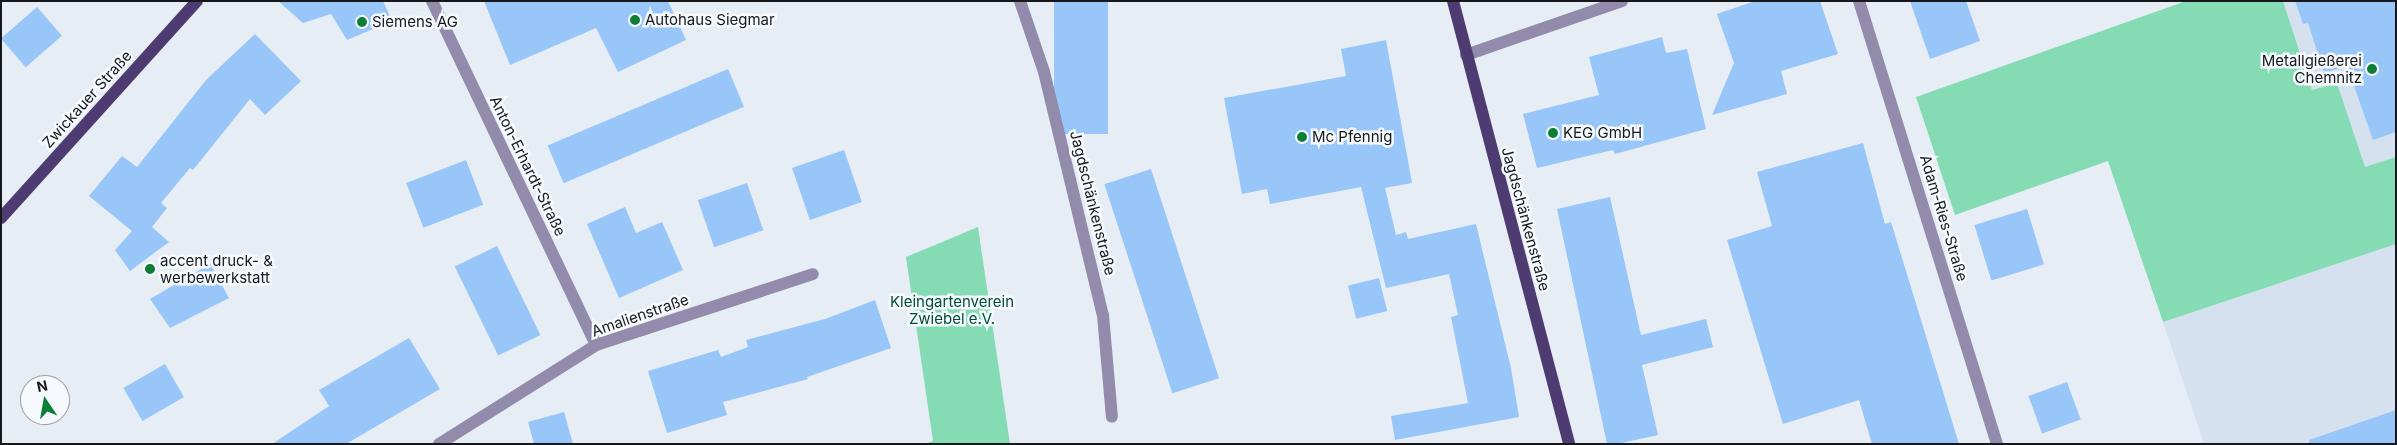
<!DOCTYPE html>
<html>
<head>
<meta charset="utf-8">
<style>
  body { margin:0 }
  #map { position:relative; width:2397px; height:445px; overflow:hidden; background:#e6edf4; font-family:Inter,sans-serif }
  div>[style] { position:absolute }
  .built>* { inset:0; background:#d5e1ef }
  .green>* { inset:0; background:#85dcb4 }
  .building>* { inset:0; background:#98c6f8; transform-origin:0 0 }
  .minor>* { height:12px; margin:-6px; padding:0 6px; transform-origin:6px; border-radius:6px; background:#938bab }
  .major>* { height:12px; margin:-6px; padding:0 6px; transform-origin:6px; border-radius:6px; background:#4d3b71 }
  .dots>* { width:14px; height:14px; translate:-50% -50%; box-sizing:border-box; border:2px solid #f6fafe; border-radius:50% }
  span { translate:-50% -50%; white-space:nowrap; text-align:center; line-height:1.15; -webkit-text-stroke:5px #f6fafe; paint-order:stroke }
  .poi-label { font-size:15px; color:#16181b }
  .left { translate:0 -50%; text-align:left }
  .right { translate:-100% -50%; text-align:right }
  .street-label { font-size:15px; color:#16181b }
  .park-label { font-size:15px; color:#004e34 }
  .frame { position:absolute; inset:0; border:2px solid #16181b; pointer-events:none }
  .north { position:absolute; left:20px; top:375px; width:50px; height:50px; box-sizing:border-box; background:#f6fafe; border:1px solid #9ca0a3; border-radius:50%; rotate:348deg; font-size:14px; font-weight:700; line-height:20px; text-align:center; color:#16181b }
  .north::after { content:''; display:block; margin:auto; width:18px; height:22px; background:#0d7e35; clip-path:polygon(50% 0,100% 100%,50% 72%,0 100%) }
</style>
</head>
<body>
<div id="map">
  <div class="built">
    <div style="clip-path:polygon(2283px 1px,2396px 1px,2396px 157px,2365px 168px,2337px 83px,2312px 90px)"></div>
    <div style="clip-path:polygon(2396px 244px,2396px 444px,2204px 444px,2163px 322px)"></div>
  </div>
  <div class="green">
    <div style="clip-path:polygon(2186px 1px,2283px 1px,2312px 90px,2337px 83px,2365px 167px,2396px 157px,2396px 244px,2163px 322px,2108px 161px,1955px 215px,1916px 97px)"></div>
    <div style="clip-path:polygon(978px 227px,1010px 444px,925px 444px,933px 441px,906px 257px)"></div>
  </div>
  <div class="building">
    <div style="clip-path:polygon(278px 1px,383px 1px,392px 21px,347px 40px,331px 14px,303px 23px)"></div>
    <div style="clip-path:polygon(484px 1px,668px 1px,686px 40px,618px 72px,596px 28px,510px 65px)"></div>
    <div style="left:1054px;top:1px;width:54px;height:133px"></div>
    <div style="clip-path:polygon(1755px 1px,1820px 1px,1838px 54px,1781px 71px,1787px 94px,1712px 115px,1734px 63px,1717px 14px)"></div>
    <div style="clip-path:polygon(1910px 1px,1966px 1px,1980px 41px,1930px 59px)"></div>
    <div style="clip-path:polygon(2295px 1px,2396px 1px,2396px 132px,2373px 140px,2347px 66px,2324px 73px,2308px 23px,2303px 24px)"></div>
    <div style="left:37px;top:7px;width:38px;height:48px;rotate:49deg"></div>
    <div style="clip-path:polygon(255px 34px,301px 81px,265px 115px,250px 99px,193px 170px,190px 168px,161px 203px,167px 208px,152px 227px,169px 242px,130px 271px,115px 250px,132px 231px,89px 196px,122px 156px,137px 167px,206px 80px)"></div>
    <div style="clip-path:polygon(1662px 37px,1666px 53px,1687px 49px,1706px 129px,1615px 154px,1613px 150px,1537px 168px,1523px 114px,1599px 95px,1589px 57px)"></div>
    <div style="clip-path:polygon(1386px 40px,1412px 183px,1385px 188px,1396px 235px,1406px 232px,1408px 239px,1476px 224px,1511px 368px,1519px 417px,1395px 440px,1391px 416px,1468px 403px,1451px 317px,1458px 315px,1449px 274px,1386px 288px,1361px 187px,1270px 204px,1267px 189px,1242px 194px,1224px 98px,1346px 76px,1341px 49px)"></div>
    <div style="left:728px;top:69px;width:41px;height:196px;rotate:67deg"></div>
    <div style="clip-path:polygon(1863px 143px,1885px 224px,1891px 222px,1959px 444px,1872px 444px,1859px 400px,1783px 424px,1727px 240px,1772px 226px,1757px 172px)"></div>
    <div style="left:844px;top:150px;width:55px;height:55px;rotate:71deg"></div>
    <div style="left:466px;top:160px;width:48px;height:64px;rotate:69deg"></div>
    <div style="left:1151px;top:169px;width:220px;height:49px;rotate:72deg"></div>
    <div style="left:747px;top:183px;width:50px;height:52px;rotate:71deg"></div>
    <div style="clip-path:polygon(1610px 197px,1641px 335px,1706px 319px,1713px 347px,1642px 365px,1658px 435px,1617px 444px,1607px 444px,1557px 209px)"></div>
    <div style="clip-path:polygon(625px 207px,636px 233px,662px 222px,683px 270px,619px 298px,587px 224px)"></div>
    <div style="left:2027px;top:209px;width:58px;height:55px;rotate:73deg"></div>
    <div style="left:497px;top:246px;width:99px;height:47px;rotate:64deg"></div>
    <div style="clip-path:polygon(210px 264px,229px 298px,170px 328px,150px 299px)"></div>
    <div style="left:1379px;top:278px;width:34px;height:32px;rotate:76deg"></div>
    <div style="clip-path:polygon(875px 300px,891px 348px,807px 377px,808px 379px,723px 402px,727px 415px,667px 433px,648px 371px,718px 350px,721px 357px,748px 347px,746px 340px,825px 319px)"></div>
    <div style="clip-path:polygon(409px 338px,440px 389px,346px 444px,272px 444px,329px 406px,319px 390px)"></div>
    <div style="left:165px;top:364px;width:38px;height:48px;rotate:60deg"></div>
    <div style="left:2067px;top:382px;width:40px;height:41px;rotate:70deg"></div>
    <div style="clip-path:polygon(2396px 410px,2396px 444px,2309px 444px,2309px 440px)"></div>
    <div style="clip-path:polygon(564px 412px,573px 444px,534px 444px,528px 422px)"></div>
  </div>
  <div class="minor">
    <div style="left:432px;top:1px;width:381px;rotate:64.5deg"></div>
    <div style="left:1020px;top:1px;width:75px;rotate:71.3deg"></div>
    <div style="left:1044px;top:72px;width:250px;rotate:76.4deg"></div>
    <div style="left:1103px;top:315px;width:102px;rotate:85deg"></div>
    <div style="left:1859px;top:1px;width:464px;rotate:72.7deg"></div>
    <div style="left:1466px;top:55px;width:165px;rotate:-19.1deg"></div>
    <div style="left:439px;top:444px;width:186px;rotate:-32.2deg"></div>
    <div style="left:596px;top:345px;width:228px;rotate:-18.1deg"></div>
  </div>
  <div class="major">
    <div style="left:1453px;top:1px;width:458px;rotate:75.3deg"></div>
    <div style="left:1px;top:218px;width:292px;rotate:-47.9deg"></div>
  </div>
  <div class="dots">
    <div style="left:635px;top:20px;background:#0d7e35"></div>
    <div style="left:362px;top:22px;background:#0d7e35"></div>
    <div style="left:2372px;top:69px;background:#0d7e35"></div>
    <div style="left:1553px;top:133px;background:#0d7e35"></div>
    <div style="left:1302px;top:137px;background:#0d7e35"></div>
    <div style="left:150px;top:269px;background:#0d7e35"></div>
  </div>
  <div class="poi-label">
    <span class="left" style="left:645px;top:20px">Autohaus Siegmar</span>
    <span class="left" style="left:372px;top:22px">Siemens AG</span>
    <span class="right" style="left:2362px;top:69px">Metallgießerei<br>Chemnitz</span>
    <span class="left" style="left:1563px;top:133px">KEG GmbH</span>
    <span class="left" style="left:1312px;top:137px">Mc Pfennig</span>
    <span class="left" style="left:160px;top:269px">accent druck- &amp;<br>werbewerkstatt</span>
  </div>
  <div class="street-label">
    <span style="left:87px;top:99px;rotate:-48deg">Zwickauer Straße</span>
    <span style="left:528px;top:166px;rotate:64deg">Anton-Erhardt-Straße</span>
    <span style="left:1093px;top:203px;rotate:76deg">Jagdschänkenstraße</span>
    <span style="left:1944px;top:218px;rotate:73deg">Adam-Ries-Straße</span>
    <span style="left:1526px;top:219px;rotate:75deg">Jagdschänkenstraße</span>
    <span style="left:640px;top:315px;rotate:-19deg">Amalienstraße</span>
  </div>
  <div class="park-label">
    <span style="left:952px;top:310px">Kleingartenverein<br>Zwiebel e.V.</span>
  </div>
  <div class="frame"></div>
  <div class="north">N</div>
</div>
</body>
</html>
